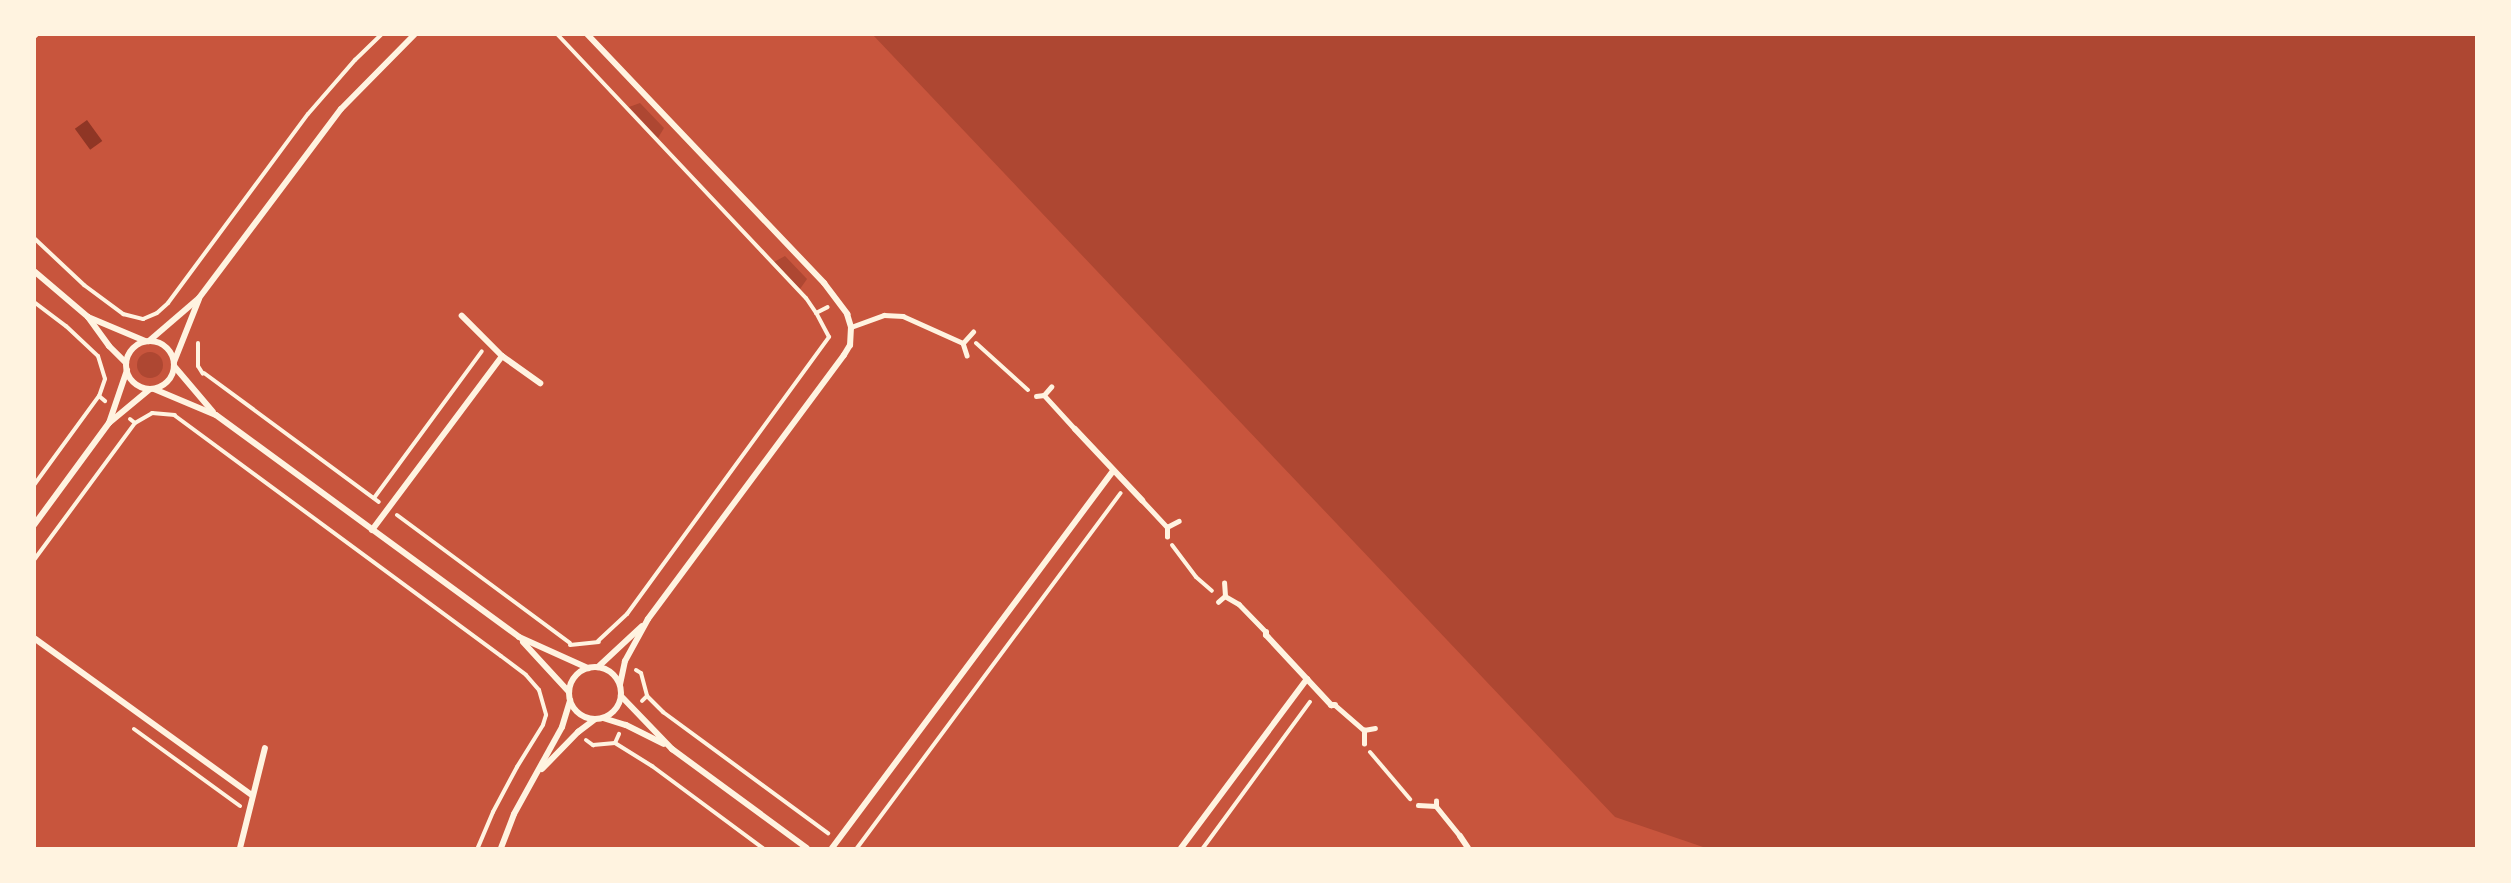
<!DOCTYPE html>
<html>
<head>
<meta charset="utf-8">
<style>
  body { margin:0 }
  #map { position:relative; width:2511px; height:883px; overflow:hidden; background:#c8553d; font-family:"Space Grotesk",sans-serif }
  div>[style] { position:absolute }
  .green>* { inset:0; background:#ae4732 }
  .round { border-radius:50% }
  .water>* { inset:0; background:#8f3625; transform-origin:0 0 }
  .path>* { height:4px; margin:-2px; padding:0 2px; transform-origin:2px; border-radius:2px; background:#fff3e0 }
  .service>* { height:4.5px; margin:-2.25px; padding:0 2.25px; transform-origin:2.25px; border-radius:2.25px; background:#fff3e0 }
  .minor>* { height:6px; margin:-3px; padding:0 3px; transform-origin:3px; border-radius:3px; background:#fff3e0 }
  .minor>.ring { margin:-3px; padding:0; box-sizing:content-box; background:none; border:6px solid #fff3e0; border-radius:50% }
  span { translate:-50% -50%; white-space:nowrap; text-align:center; line-height:1.15; -webkit-text-stroke:4.5px #fff3e0; paint-order:stroke }
  .frame { position:absolute; inset:0; border:36px solid #fff3e0; pointer-events:none }
</style>
</head>
<body>
<div id="map">
  <div class="green">
    <div style="clip-path:polygon(873px 35px,2476px 35px,2476px 848px,1706px 848px,1615px 817px)"></div>
    <div style="clip-path:polygon(640px 103px,664px 128px,658px 138px,629px 107px)"></div>
    <div style="clip-path:polygon(785px 256px,807px 279px,800px 289px,774px 262px)"></div>
    <div class="round" style="left:137px;top:352px;width:26px;height:26px"></div>
  </div>
  <div class="water">
    <div style="left:87px;top:120px;width:26px;height:15px;rotate:54deg"></div>
  </div>
  <div class="path">
    <div style="left:557px;top:34px;width:363px;rotate:46.7deg"></div>
    <div style="left:806px;top:298px;width:18px;rotate:56deg"></div>
    <div style="left:34px;top:238px;width:69px;rotate:43.2deg"></div>
    <div style="left:84px;top:285px;width:49px;rotate:36.6deg"></div>
    <div style="left:123px;top:314px;width:21px;rotate:14deg"></div>
    <div style="left:143px;top:319px;width:15px;rotate:-23deg"></div>
    <div style="left:157px;top:313px;width:15px;rotate:-42deg"></div>
    <div style="left:168px;top:303px;width:235px;rotate:-53.5deg"></div>
    <div style="left:308px;top:114px;width:72px;rotate:-49deg"></div>
    <div style="left:355px;top:60px;width:37px;rotate:-44deg"></div>
    <div style="left:34px;top:302px;width:40px;rotate:37deg"></div>
    <div style="left:66px;top:326px;width:44px;rotate:43.2deg"></div>
    <div style="left:198px;top:343px;width:23px;rotate:90deg"></div>
    <div style="left:198px;top:366px;width:9px;rotate:58deg"></div>
    <div style="left:976px;top:343px;width:70px;rotate:42.1deg"></div>
    <div style="left:98px;top:356px;width:24px;rotate:73deg"></div>
    <div style="left:105px;top:379px;width:18px;rotate:109deg"></div>
    <div style="left:99px;top:396px;width:8px;rotate:40deg"></div>
    <div style="left:204px;top:373px;width:217px;rotate:36.4deg"></div>
    <div style="left:174px;top:415px;width:406px;rotate:36.4deg"></div>
    <div style="left:501px;top:656px;width:31px;rotate:37deg"></div>
    <div style="left:526px;top:675px;width:20px;rotate:49deg"></div>
    <div style="left:539px;top:690px;width:26px;rotate:74deg"></div>
    <div style="left:546px;top:715px;width:10px;rotate:107deg"></div>
    <div style="left:543px;top:725px;width:49px;rotate:121.8deg"></div>
    <div style="left:517px;top:767px;width:51px;rotate:118.1deg"></div>
    <div style="left:493px;top:812px;width:39px;rotate:113deg"></div>
    <div style="left:130px;top:419px;width:6px;rotate:39deg"></div>
    <div style="left:135px;top:423px;width:20px;rotate:-30deg"></div>
    <div style="left:152px;top:413px;width:23px;rotate:5deg"></div>
    <div style="left:34px;top:485px;width:110px;rotate:-53.9deg"></div>
    <div style="left:374px;top:498px;width:182px;rotate:-53.7deg"></div>
    <div style="left:397px;top:515px;width:215px;rotate:36.5deg"></div>
    <div style="left:1172px;top:545px;width:40px;rotate:53deg"></div>
    <div style="left:1196px;top:577px;width:21px;rotate:41deg"></div>
    <div style="left:34px;top:560px;width:170px;rotate:-53.6deg"></div>
    <div style="left:598px;top:641px;width:40px;rotate:-43deg"></div>
    <div style="left:627px;top:614px;width:343px;rotate:-53.9deg"></div>
    <div style="left:829px;top:337px;width:27px;rotate:-118deg"></div>
    <div style="left:816px;top:313px;width:13px;rotate:-27deg"></div>
    <div style="left:570px;top:645px;width:29px;rotate:-6deg"></div>
    <div style="left:636px;top:670px;width:6px;rotate:31deg"></div>
    <div style="left:641px;top:673px;width:24px;rotate:75deg"></div>
    <div style="left:647px;top:696px;width:7px;rotate:135deg"></div>
    <div style="left:647px;top:696px;width:23px;rotate:45deg"></div>
    <div style="left:663px;top:712px;width:205px;rotate:36.3deg"></div>
    <div style="left:134px;top:729px;width:131px;rotate:36deg"></div>
    <div style="left:586px;top:740px;width:9px;rotate:36deg"></div>
    <div style="left:593px;top:745px;width:22px;rotate:-5deg"></div>
    <div style="left:615px;top:743px;width:10px;rotate:-66deg"></div>
    <div style="left:615px;top:743px;width:44px;rotate:31.9deg"></div>
    <div style="left:652px;top:766px;width:138px;rotate:36.5deg"></div>
    <div style="left:1370px;top:752px;width:62px;rotate:49.6deg"></div>
    <div style="left:857px;top:848px;width:442px;rotate:-53.4deg"></div>
    <div style="left:1203px;top:848px;width:181px;rotate:-53.8deg"></div>
  </div>
  <div class="service">
    <div style="left:851px;top:327px;width:35px;rotate:-20deg"></div>
    <div style="left:884px;top:315px;width:19px;rotate:3deg"></div>
    <div style="left:903px;top:316px;width:66px;rotate:24.2deg"></div>
    <div style="left:963px;top:343px;width:13px;rotate:72deg"></div>
    <div style="left:963px;top:343px;width:15px;rotate:-48deg"></div>
    <div style="left:1044px;top:395px;width:46px;rotate:47.6deg"></div>
    <div style="left:1036px;top:396px;width:8px;rotate:-7deg"></div>
    <div style="left:1044px;top:395px;width:11px;rotate:-49deg"></div>
    <div style="left:1142px;top:500px;width:37px;rotate:47deg"></div>
    <div style="left:1167px;top:537px;width:10px;rotate:-90deg"></div>
    <div style="left:1167px;top:527px;width:13px;rotate:-27deg"></div>
    <div style="left:1225px;top:596px;width:16px;rotate:30deg"></div>
    <div style="left:1239px;top:604px;width:39px;rotate:46deg"></div>
    <div style="left:1218px;top:602px;width:9px;rotate:-41deg"></div>
    <div style="left:1225px;top:596px;width:13px;rotate:-94deg"></div>
    <div style="left:1335px;top:705px;width:38px;rotate:41deg"></div>
    <div style="left:1364px;top:744px;width:14px;rotate:-90deg"></div>
    <div style="left:1364px;top:730px;width:11px;rotate:-10deg"></div>
    <div style="left:1418px;top:805px;width:18px;rotate:3deg"></div>
    <div style="left:1436px;top:806px;width:5px;rotate:-90deg"></div>
    <div style="left:1436px;top:806px;width:38px;rotate:51deg"></div>
  </div>
  <div class="minor">
    <div style="left:587px;top:34px;width:344px;rotate:46.4deg"></div>
    <div style="left:824px;top:283px;width:39px;rotate:53deg"></div>
    <div style="left:847px;top:314px;width:14px;rotate:73deg"></div>
    <div style="left:851px;top:327px;width:18px;rotate:93deg"></div>
    <div style="left:850px;top:345px;width:12px;rotate:121deg"></div>
    <div style="left:844px;top:355px;width:329px;rotate:126.6deg"></div>
    <div style="left:648px;top:619px;width:48px;rotate:118.7deg"></div>
    <div style="left:625px;top:661px;width:24px;rotate:102deg"></div>
    <div style="left:34px;top:36px;width:3px;rotate:-45deg"></div>
    <div style="left:34px;top:271px;width:71px;rotate:40.4deg"></div>
    <div style="left:88px;top:317px;width:36px;rotate:54deg"></div>
    <div style="left:109px;top:346px;width:24px;rotate:45deg"></div>
    <div style="left:88px;top:317px;width:62px;rotate:22.8deg"></div>
    <div style="left:149px;top:341px;width:66px;rotate:-40.7deg"></div>
    <div style="left:199px;top:298px;width:236px;rotate:-53.1deg"></div>
    <div style="left:341px;top:109px;width:105px;rotate:-45.4deg"></div>
    <div class="ring" style="left:126px;top:341px;width:42px;height:42px"></div>
    <div style="left:502px;top:356px;width:47px;rotate:35.4deg"></div>
    <div style="left:174px;top:362px;width:68px;rotate:-68.4deg"></div>
    <div style="left:174px;top:366px;width:60px;rotate:49.7deg"></div>
    <div style="left:154px;top:389px;width:67px;rotate:22.8deg"></div>
    <div style="left:216px;top:415px;width:376px;rotate:36.2deg"></div>
    <div style="left:519px;top:637px;width:76px;rotate:24.2deg"></div>
    <div style="left:109px;top:423px;width:56px;rotate:-71.2deg"></div>
    <div style="left:1075px;top:429px;width:98px;rotate:46.7deg"></div>
    <div style="left:34px;top:525px;width:127px;rotate:-53.7deg"></div>
    <div style="left:109px;top:423px;width:53px;rotate:-39.7deg"></div>
    <div style="left:372px;top:530px;width:217px;rotate:-53.2deg"></div>
    <div style="left:502px;top:356px;width:57px;rotate:-135deg"></div>
    <div style="left:1266px;top:632px;width:3px;rotate:90deg"></div>
    <div style="left:1266px;top:635px;width:96px;rotate:47.1deg"></div>
    <div style="left:1331px;top:705px;width:4px"></div>
    <div style="left:34px;top:638px;width:269px;rotate:35.8deg"></div>
    <div style="left:523px;top:642px;width:68px;rotate:47.4deg"></div>
    <div class="ring" style="left:569px;top:667px;width:46px;height:46px"></div>
    <div style="left:598px;top:667px;width:60px;rotate:-43deg"></div>
    <div style="left:621px;top:696px;width:74px;rotate:46.1deg"></div>
    <div style="left:672px;top:749px;width:167px;rotate:36.3deg"></div>
    <div style="left:603px;top:718px;width:24px;rotate:17deg"></div>
    <div style="left:626px;top:725px;width:42px;rotate:26.6deg"></div>
    <div style="left:542px;top:769px;width:52px;rotate:-45.8deg"></div>
    <div style="left:578px;top:732px;width:21px;rotate:-37deg"></div>
    <div style="left:1460px;top:836px;width:14px;rotate:56deg"></div>
    <div style="left:240px;top:848px;width:103px;rotate:-76deg"></div>
    <div style="left:501px;top:848px;width:36px;rotate:-69deg"></div>
    <div style="left:514px;top:814px;width:99px;rotate:-61.1deg"></div>
    <div style="left:562px;top:727px;width:28px;rotate:-73deg"></div>
    <div style="left:832px;top:848px;width:470px;rotate:-53.3deg"></div>
    <div style="left:1181px;top:848px;width:211px;rotate:-53.3deg"></div>
  </div>
  <div class="frame"></div>
</div>
</body>
</html>
